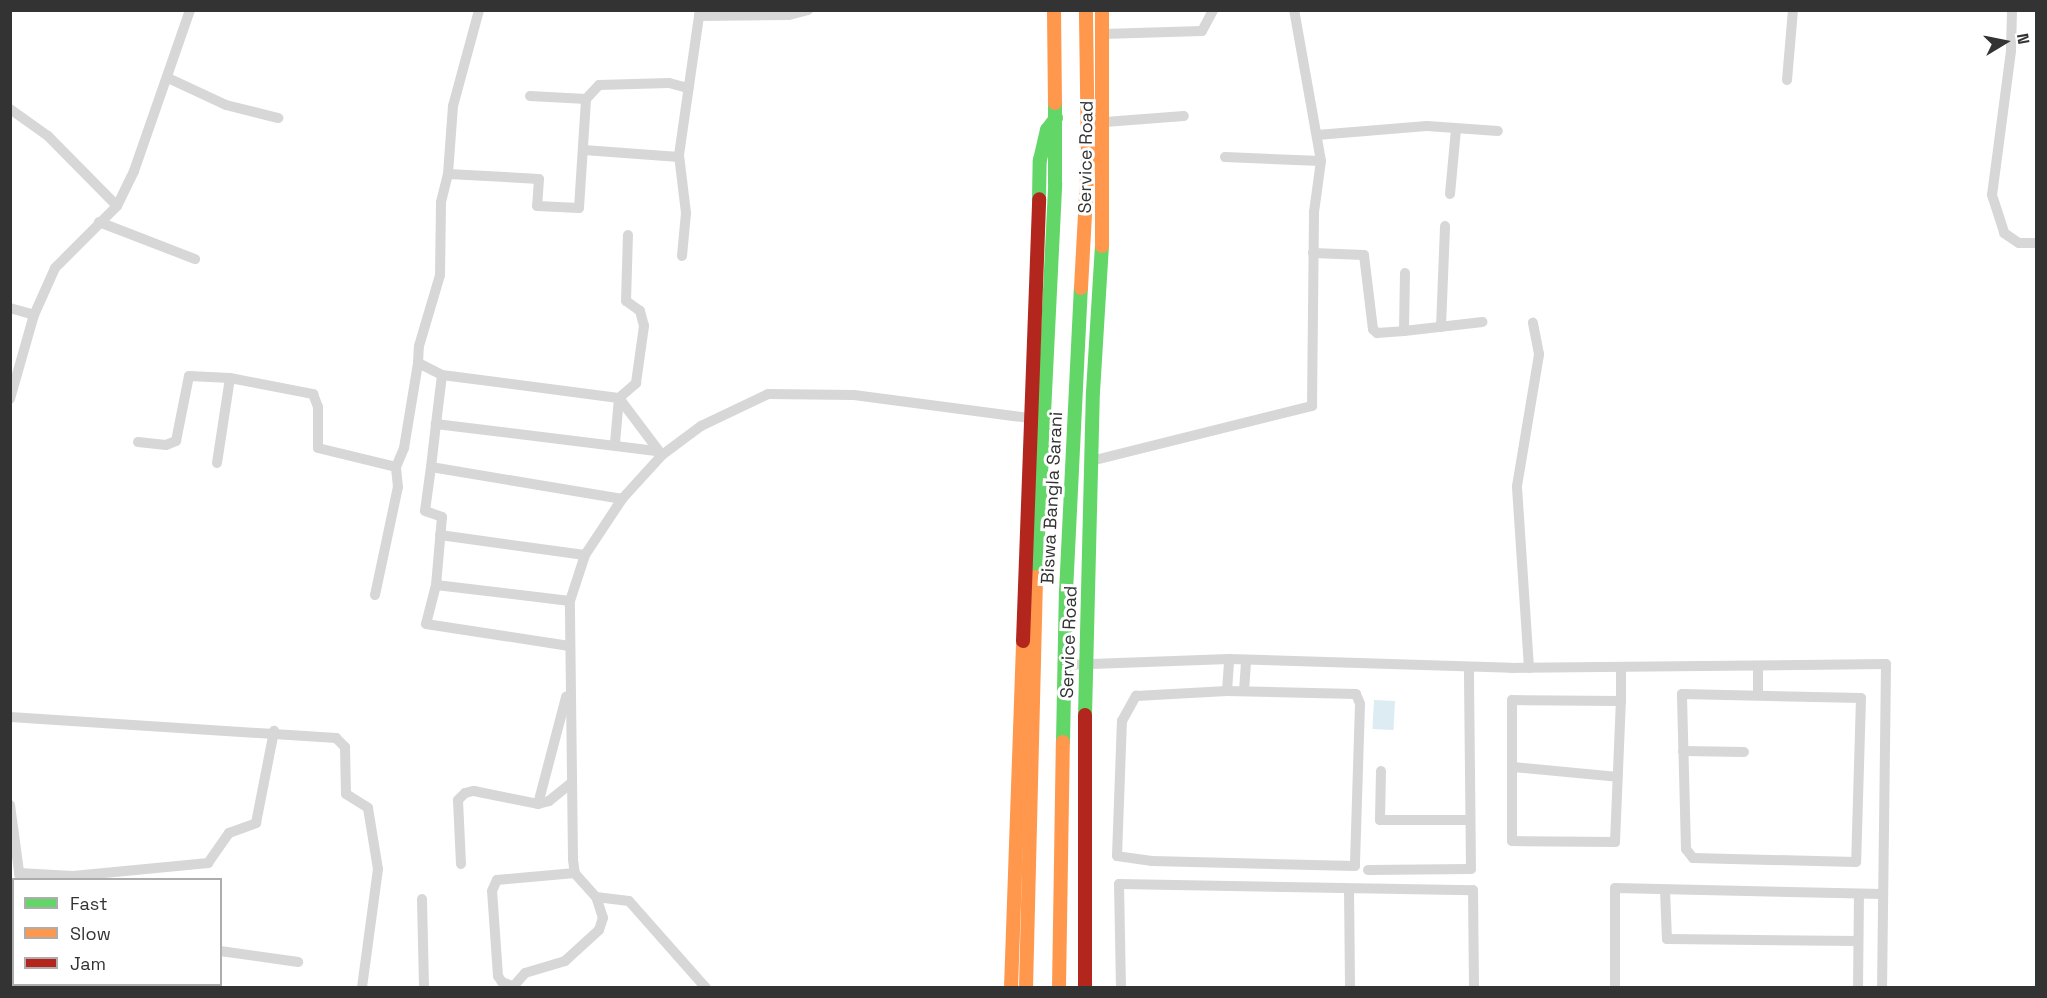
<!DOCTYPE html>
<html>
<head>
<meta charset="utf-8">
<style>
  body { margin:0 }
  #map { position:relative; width:2047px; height:998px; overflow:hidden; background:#fff; font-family:"Space Grotesk",sans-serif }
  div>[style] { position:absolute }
  .water>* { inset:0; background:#ddebf3; transform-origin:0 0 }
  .street>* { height:10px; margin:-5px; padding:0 5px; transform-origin:5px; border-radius:5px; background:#d7d7d7 }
  .fast>* { height:14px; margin:-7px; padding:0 7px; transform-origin:7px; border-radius:7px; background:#63d668 }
  .slow>* { height:14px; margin:-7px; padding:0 7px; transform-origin:7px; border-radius:7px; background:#ff974d }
  .jam>* { height:14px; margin:-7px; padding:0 7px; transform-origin:7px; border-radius:7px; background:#b3261e }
  span { translate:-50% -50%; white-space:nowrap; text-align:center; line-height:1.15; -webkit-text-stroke:6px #fff; paint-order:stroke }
  .street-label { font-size:18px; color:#333 }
  .frame { position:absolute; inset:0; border:12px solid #333; pointer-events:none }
  .legend { position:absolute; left:12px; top:878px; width:210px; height:108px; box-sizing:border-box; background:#fff; border:2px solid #adadad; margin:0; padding:8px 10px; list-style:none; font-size:18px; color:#333 }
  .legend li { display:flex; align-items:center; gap:12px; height:30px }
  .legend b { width:30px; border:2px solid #adadad }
  .north { position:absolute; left:1975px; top:12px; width:60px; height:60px; -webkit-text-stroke:4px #fff; paint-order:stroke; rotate:80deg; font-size:16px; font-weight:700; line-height:24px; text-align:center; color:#333 }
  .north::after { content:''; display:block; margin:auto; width:21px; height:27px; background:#333; clip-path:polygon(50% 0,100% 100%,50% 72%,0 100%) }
</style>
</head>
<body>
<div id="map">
  <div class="water">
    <div style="left:1374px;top:700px;width:21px;height:29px;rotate:3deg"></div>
  </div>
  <div class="street">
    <div style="left:2012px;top:10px;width:41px;rotate:91.4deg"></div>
    <div style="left:2011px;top:51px;width:145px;rotate:97.5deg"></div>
    <div style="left:1992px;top:195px;width:40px;rotate:72deg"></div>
    <div style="left:2004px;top:233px;width:18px;rotate:34deg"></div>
    <div style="left:2019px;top:243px;width:17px"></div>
    <div style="left:699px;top:16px;width:90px;rotate:-0.6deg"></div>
    <div style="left:789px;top:15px;width:20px;rotate:-15deg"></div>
    <div style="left:1103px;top:34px;width:99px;rotate:-1.7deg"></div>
    <div style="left:1202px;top:31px;width:24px;rotate:-62deg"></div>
    <div style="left:168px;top:78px;width:64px;rotate:25deg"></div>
    <div style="left:226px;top:105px;width:54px;rotate:14deg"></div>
    <div style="left:1787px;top:80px;width:70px;rotate:-85.1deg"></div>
    <div style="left:530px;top:96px;width:56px;rotate:3.1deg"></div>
    <div style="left:586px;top:99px;width:19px;rotate:-47deg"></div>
    <div style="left:599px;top:85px;width:70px;rotate:-1.6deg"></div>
    <div style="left:669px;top:83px;width:20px;rotate:15deg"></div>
    <div style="left:10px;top:109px;width:47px;rotate:35.4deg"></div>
    <div style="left:48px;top:136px;width:98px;rotate:45.4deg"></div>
    <div style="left:1105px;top:122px;width:79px;rotate:-4.3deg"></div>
    <div style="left:1317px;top:135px;width:110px;rotate:-4.7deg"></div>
    <div style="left:1427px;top:126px;width:71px;rotate:4deg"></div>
    <div style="left:584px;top:150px;width:95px;rotate:4.2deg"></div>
    <div style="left:1225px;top:157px;width:96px;rotate:2.4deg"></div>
    <div style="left:448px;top:174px;width:91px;rotate:3.1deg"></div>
    <div style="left:539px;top:179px;width:27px;rotate:94deg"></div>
    <div style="left:537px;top:206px;width:42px;rotate:2.7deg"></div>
    <div style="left:579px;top:208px;width:109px;rotate:-86.3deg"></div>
    <div style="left:1450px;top:194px;width:65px;rotate:-84.7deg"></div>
    <div style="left:99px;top:222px;width:103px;rotate:21.1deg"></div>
    <div style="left:1313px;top:253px;width:51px;rotate:2.2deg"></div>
    <div style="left:1364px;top:255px;width:75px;rotate:83.1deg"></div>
    <div style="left:1373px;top:329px;width:6px;rotate:45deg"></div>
    <div style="left:1377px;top:333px;width:27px;rotate:-4deg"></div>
    <div style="left:682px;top:256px;width:43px;rotate:-84.7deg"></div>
    <div style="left:686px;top:213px;width:58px;rotate:-96.9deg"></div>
    <div style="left:679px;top:155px;width:147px;rotate:-81.8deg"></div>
    <div style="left:1405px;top:273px;width:58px;rotate:91deg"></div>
    <div style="left:1404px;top:331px;width:79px;rotate:-6.6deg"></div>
    <div style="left:10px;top:308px;width:25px;rotate:16deg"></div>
    <div style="left:1441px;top:327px;width:101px;rotate:-87.7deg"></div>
    <div style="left:442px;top:375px;width:27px;rotate:-153deg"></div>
    <div style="left:418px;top:363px;width:17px;rotate:-87deg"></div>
    <div style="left:419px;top:346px;width:74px;rotate:-73.5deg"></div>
    <div style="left:440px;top:275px;width:73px;rotate:-89.2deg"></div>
    <div style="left:441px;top:202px;width:29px;rotate:-76deg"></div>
    <div style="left:448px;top:174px;width:68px;rotate:-85.8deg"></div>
    <div style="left:453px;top:106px;width:99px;rotate:-74.8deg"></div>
    <div style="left:10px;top:399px;width:87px;rotate:-74.1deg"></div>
    <div style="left:34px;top:315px;width:51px;rotate:-65.9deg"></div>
    <div style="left:55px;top:268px;width:88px;rotate:-45deg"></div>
    <div style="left:117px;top:206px;width:39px;rotate:-64deg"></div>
    <div style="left:134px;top:171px;width:170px;rotate:-70.8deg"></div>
    <div style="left:436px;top:424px;width:43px;rotate:96.6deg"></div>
    <div style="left:431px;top:467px;width:194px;rotate:9.5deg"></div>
    <div style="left:138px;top:442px;width:28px;rotate:6deg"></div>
    <div style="left:166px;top:445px;width:11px;rotate:-22deg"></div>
    <div style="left:176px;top:441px;width:66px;rotate:-78.7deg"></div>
    <div style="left:189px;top:376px;width:41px;rotate:2.8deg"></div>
    <div style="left:230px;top:378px;width:85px;rotate:10.9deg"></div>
    <div style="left:313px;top:394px;width:14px;rotate:69deg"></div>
    <div style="left:318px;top:407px;width:41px;rotate:90deg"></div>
    <div style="left:318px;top:448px;width:80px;rotate:13.7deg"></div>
    <div style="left:396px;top:467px;width:21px;rotate:-67deg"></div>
    <div style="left:404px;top:448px;width:86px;rotate:-80.6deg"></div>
    <div style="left:615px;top:443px;width:45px;rotate:-84.9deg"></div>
    <div style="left:619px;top:398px;width:23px;rotate:-41deg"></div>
    <div style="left:636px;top:383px;width:58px;rotate:-82deg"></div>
    <div style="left:644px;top:326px;width:16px;rotate:-105deg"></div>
    <div style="left:640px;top:311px;width:17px;rotate:-144deg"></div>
    <div style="left:626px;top:301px;width:66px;rotate:-88.3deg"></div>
    <div style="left:656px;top:451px;width:222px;rotate:-173deg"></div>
    <div style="left:436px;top:424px;width:49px;rotate:-83deg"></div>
    <div style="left:442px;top:375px;width:178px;rotate:7.4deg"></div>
    <div style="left:619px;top:398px;width:71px;rotate:53deg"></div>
    <div style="left:1091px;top:461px;width:228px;rotate:-14deg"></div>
    <div style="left:1312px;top:406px;width:194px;rotate:-89.4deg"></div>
    <div style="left:1314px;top:212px;width:51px;rotate:-82.2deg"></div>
    <div style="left:1321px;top:161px;width:153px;rotate:-100.1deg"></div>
    <div style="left:217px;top:463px;width:86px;rotate:-81.3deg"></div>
    <div style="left:431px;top:467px;width:44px;rotate:97.8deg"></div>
    <div style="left:425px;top:511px;width:18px;rotate:19deg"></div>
    <div style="left:442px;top:517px;width:68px;rotate:95deg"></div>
    <div style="left:436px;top:585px;width:135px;rotate:6.8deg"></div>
    <div style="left:440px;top:535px;width:146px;rotate:7.9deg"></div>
    <div style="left:436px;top:585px;width:40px;rotate:104.4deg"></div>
    <div style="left:426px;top:624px;width:145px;rotate:8.7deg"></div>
    <div style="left:375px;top:595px;width:110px;rotate:-78deg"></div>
    <div style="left:398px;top:487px;width:20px;rotate:-96deg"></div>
    <div style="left:1064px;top:665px;width:165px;rotate:-2.1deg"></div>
    <div style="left:1229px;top:659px;width:282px;rotate:1.8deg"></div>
    <div style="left:1511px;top:668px;width:375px;rotate:-0.6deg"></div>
    <div style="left:1886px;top:664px;width:324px;rotate:90.7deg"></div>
    <div style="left:1529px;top:668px;width:182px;rotate:-93.8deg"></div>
    <div style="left:1517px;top:486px;width:134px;rotate:-80.5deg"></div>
    <div style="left:1539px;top:354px;width:32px;rotate:-101deg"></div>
    <div style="left:1227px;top:691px;width:129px;rotate:1.3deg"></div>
    <div style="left:1356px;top:694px;width:11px;rotate:68deg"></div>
    <div style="left:1360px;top:704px;width:162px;rotate:91.8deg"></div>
    <div style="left:1355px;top:866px;width:203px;rotate:-178.6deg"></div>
    <div style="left:1152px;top:861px;width:35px;rotate:-172deg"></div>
    <div style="left:1117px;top:856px;width:135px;rotate:-87.9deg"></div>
    <div style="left:1122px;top:721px;width:29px;rotate:-61deg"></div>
    <div style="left:1136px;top:696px;width:91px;rotate:-3.1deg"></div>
    <div style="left:1227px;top:691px;width:32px;rotate:-86deg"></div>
    <div style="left:1244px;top:691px;width:31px;rotate:-86deg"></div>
    <div style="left:1682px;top:694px;width:179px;rotate:1.3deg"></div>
    <div style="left:1861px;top:698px;width:164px;rotate:91.7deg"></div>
    <div style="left:1856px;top:862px;width:163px;rotate:-178.6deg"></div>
    <div style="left:1693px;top:858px;width:11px;rotate:-128deg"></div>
    <div style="left:1686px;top:849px;width:155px;rotate:-91.5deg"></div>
    <div style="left:1758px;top:695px;width:29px;rotate:-90deg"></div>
    <div style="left:1621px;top:701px;width:109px;rotate:-179.5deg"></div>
    <div style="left:1512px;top:700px;width:141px;rotate:90deg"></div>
    <div style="left:1512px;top:841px;width:103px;rotate:0.6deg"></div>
    <div style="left:1615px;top:842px;width:141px;rotate:-87.6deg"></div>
    <div style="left:1621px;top:701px;width:33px;rotate:-90deg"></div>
    <div style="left:10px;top:717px;width:327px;rotate:3.7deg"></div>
    <div style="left:336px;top:738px;width:13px;rotate:45deg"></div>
    <div style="left:345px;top:747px;width:47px;rotate:88.8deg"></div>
    <div style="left:346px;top:794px;width:26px;rotate:32deg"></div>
    <div style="left:368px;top:808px;width:62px;rotate:80.7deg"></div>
    <div style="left:378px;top:869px;width:120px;rotate:97.7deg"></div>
    <div style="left:1683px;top:751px;width:61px;rotate:0.9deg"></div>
    <div style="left:1513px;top:767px;width:105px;rotate:5.4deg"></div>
    <div style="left:1381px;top:771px;width:49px;rotate:91.2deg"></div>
    <div style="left:1380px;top:820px;width:90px"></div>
    <div style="left:538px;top:804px;width:111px;rotate:-75.3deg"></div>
    <div style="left:10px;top:805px;width:75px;rotate:82.3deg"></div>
    <div style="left:461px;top:864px;width:64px;rotate:-92.7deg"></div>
    <div style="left:458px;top:800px;width:10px;rotate:-45deg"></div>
    <div style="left:465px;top:793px;width:9px;rotate:-13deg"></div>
    <div style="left:474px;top:791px;width:65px;rotate:11.5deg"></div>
    <div style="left:538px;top:804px;width:11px;rotate:-15deg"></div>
    <div style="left:549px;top:801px;width:28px;rotate:-39deg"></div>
    <div style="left:1368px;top:870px;width:103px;rotate:-0.6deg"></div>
    <div style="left:1471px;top:869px;width:202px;rotate:-90.6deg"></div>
    <div style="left:19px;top:873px;width:54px;rotate:3.2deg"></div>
    <div style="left:73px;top:876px;width:136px;rotate:-5.5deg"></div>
    <div style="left:208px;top:863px;width:37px;rotate:-55deg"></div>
    <div style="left:229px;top:833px;width:29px;rotate:-20deg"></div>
    <div style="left:256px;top:823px;width:94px;rotate:-78.9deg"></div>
    <div style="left:1349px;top:889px;width:99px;rotate:89.4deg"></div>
    <div style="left:1665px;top:890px;width:49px;rotate:87.7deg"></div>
    <div style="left:1667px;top:939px;width:191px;rotate:0.6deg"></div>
    <div style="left:596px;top:897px;width:33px;rotate:7deg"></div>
    <div style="left:629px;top:901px;width:116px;rotate:48.5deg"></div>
    <div style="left:422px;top:899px;width:89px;rotate:88.7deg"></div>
    <div style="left:220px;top:951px;width:79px;rotate:8deg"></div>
    <div style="left:512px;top:986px;width:11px;rotate:-158deg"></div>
    <div style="left:502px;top:982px;width:7px;rotate:-124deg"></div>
    <div style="left:498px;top:976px;width:85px;rotate:-94deg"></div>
    <div style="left:492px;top:891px;width:12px;rotate:-66deg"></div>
    <div style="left:497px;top:880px;width:78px;rotate:-5.1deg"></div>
    <div style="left:21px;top:988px;width:4px;rotate:-76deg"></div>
    <div style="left:512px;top:988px;width:20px;rotate:-49deg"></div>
    <div style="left:525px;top:973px;width:42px;rotate:-16.7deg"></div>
    <div style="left:565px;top:961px;width:46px;rotate:-42.4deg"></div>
    <div style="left:599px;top:930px;width:13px;rotate:-72deg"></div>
    <div style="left:603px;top:918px;width:22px;rotate:-108deg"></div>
    <div style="left:596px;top:897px;width:31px;rotate:-132deg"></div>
    <div style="left:575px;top:874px;width:15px;rotate:-98deg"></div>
    <div style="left:573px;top:859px;width:258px;rotate:-90.7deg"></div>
    <div style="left:570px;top:601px;width:48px;rotate:-71.9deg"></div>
    <div style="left:585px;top:555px;width:67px;rotate:-56.5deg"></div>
    <div style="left:622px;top:499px;width:59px;rotate:-47.7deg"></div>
    <div style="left:662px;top:455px;width:49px;rotate:-36.6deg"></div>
    <div style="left:701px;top:426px;width:74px;rotate:-25.5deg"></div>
    <div style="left:768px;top:394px;width:86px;rotate:0.7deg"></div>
    <div style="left:854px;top:395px;width:177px;rotate:7.5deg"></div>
    <div style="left:1121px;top:988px;width:104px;rotate:-91.1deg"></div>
    <div style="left:1119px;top:884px;width:354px;rotate:1deg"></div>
    <div style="left:1473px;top:890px;width:98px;rotate:89.4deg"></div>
    <div style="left:1615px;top:988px;width:100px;rotate:-90deg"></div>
    <div style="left:1615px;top:888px;width:268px;rotate:1.3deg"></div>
    <div style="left:1858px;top:988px;width:94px;rotate:-89.4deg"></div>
  </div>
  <div class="fast">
    <div style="left:1039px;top:199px;width:39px;rotate:-89deg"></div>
    <div style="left:1040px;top:160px;width:31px;rotate:-77deg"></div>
    <div style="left:1047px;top:130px;width:15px;rotate:-53deg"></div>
    <div style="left:1036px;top:577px;width:394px;rotate:-87.2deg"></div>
    <div style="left:1055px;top:183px;width:80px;rotate:-90deg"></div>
    <div style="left:1085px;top:715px;width:323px;rotate:-88.6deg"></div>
    <div style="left:1093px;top:392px;width:146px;rotate:-86.5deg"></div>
    <div style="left:1063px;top:742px;width:150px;rotate:-88.9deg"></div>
    <div style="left:1066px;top:592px;width:304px;rotate:-87.2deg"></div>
  </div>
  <div class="slow">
    <div style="left:1054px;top:10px;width:93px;rotate:89.4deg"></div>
    <div style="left:1102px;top:10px;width:236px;rotate:90deg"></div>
    <div style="left:1081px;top:288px;width:129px;rotate:-86.9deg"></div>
    <div style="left:1088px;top:159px;width:149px;rotate:-90.8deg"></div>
    <div style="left:1011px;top:988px;width:347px;rotate:-88deg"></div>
    <div style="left:1026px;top:988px;width:411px;rotate:-88.6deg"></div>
    <div style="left:1059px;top:988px;width:246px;rotate:-89.1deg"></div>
  </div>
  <div class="jam">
    <div style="left:1023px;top:641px;width:442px;rotate:-87.9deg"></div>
    <div style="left:1085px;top:715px;width:273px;rotate:90deg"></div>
  </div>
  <div class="street-label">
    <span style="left:1086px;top:157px;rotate:-89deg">Service Road</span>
    <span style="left:1052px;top:498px;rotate:-87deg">Biswa Bangla Sarani</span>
    <span style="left:1069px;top:642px;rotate:-88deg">Service Road</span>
  </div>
  <div class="frame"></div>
  <ul class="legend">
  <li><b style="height:8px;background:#63d668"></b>Fast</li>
  <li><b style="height:8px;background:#ff974d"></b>Slow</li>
  <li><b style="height:8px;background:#b3261e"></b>Jam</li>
  </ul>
  <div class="north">N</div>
</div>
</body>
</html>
